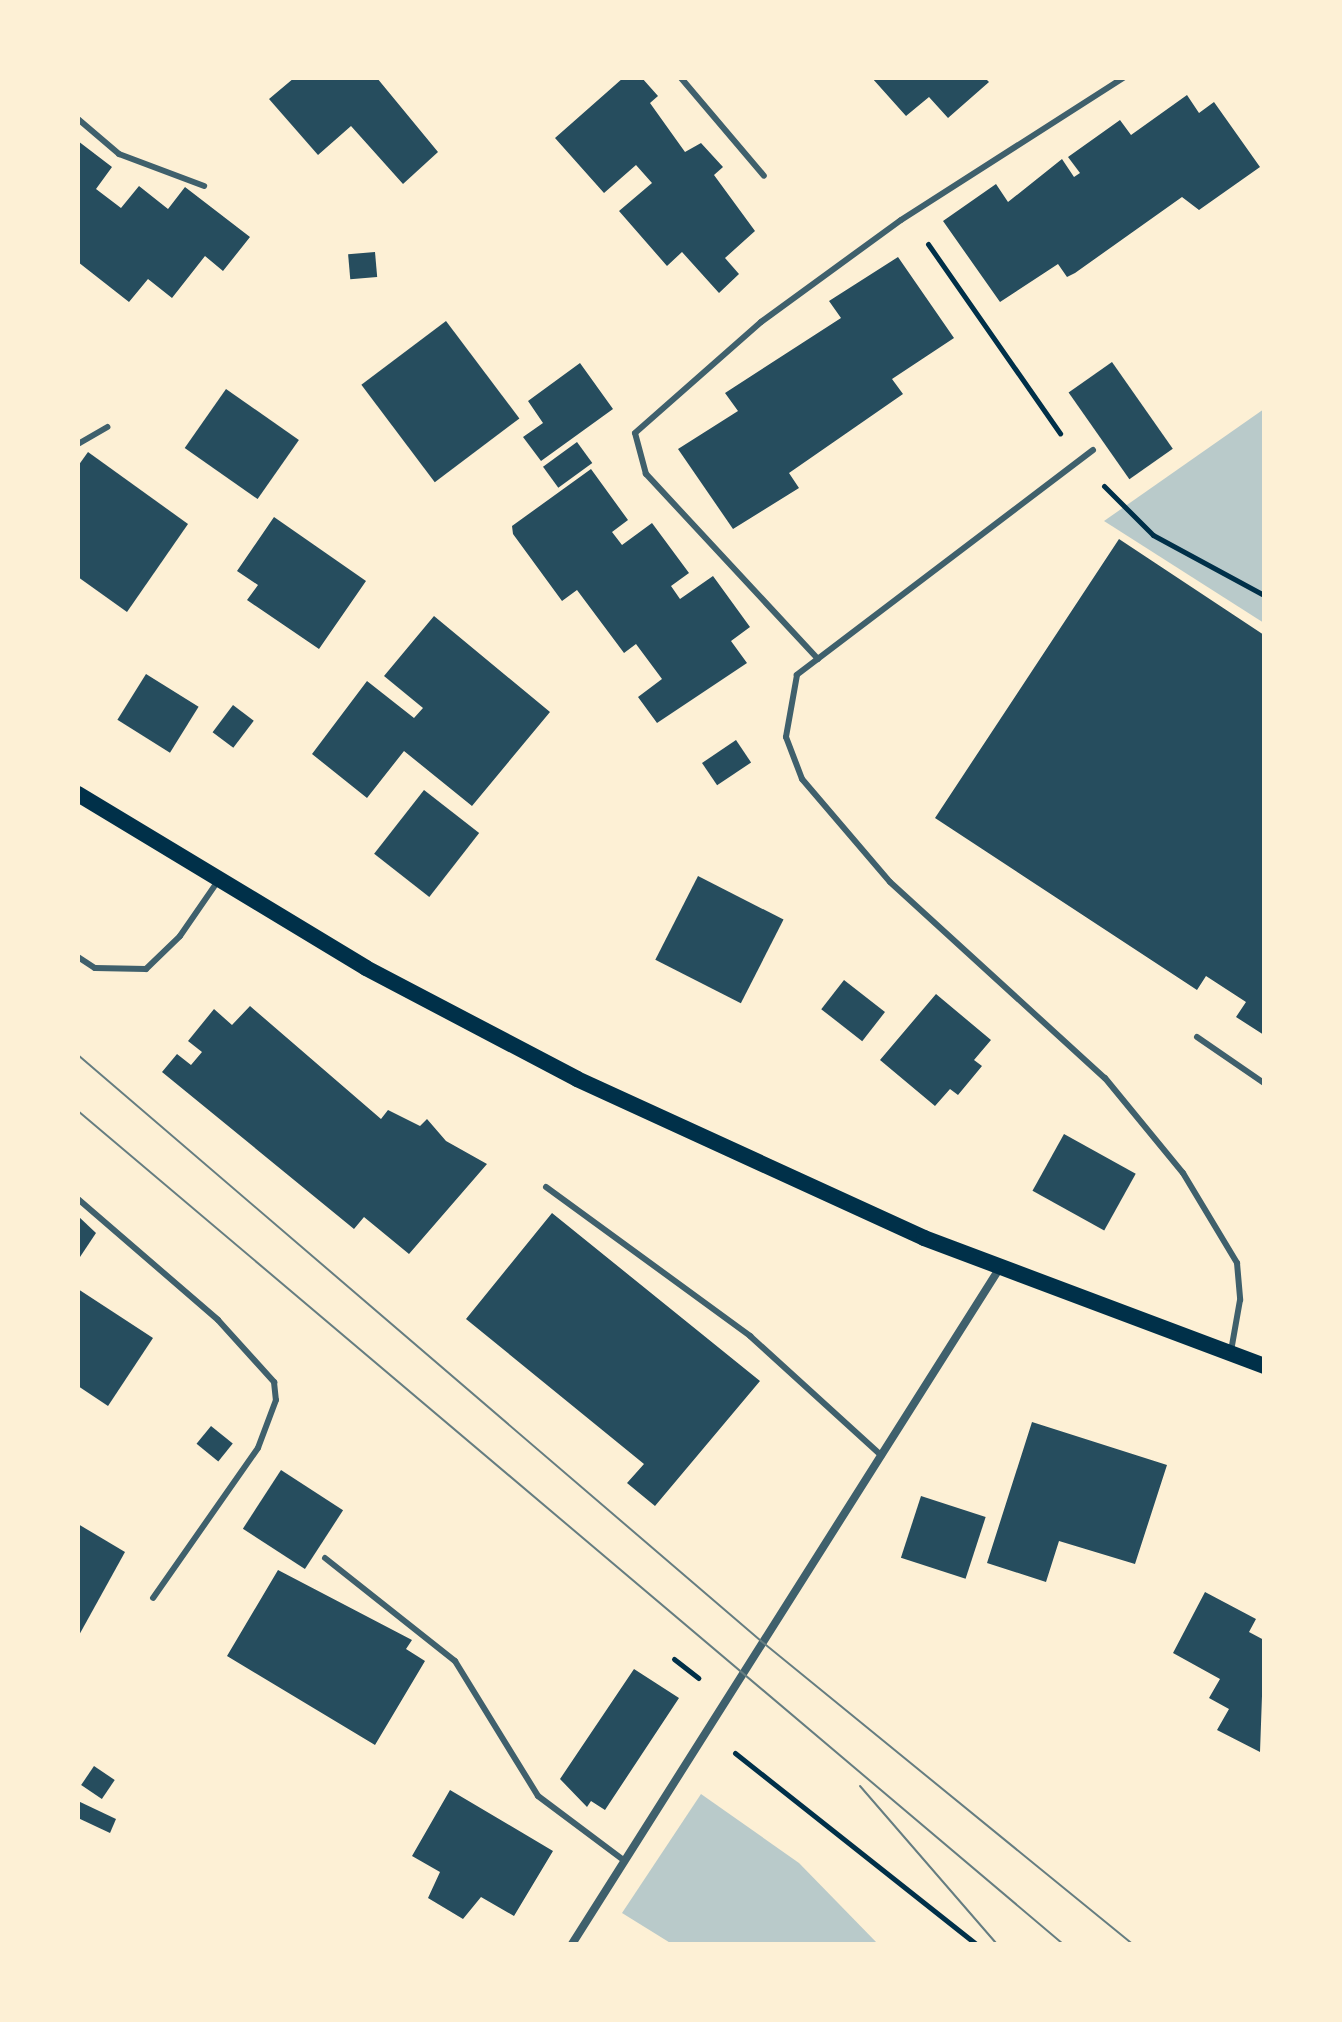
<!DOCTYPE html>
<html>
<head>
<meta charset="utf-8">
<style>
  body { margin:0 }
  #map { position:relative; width:1342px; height:2022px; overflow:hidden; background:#fdf0d5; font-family:Mulish,sans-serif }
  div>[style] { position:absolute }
  .green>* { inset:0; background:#b9caca }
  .building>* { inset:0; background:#264d5e; transform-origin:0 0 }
  .path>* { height:5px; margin:-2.5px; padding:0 2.5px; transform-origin:2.5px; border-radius:2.5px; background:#003049 }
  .service>* { height:6px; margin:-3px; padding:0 3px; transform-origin:3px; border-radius:3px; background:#3f606c }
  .minor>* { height:8px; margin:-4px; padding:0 4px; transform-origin:4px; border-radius:4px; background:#3f606c }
  .secondary>* { height:16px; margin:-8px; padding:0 8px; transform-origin:8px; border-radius:8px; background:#003049 }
  .tram>* { height:2px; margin:-1px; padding:0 1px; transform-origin:1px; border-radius:1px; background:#657d81 }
  span { translate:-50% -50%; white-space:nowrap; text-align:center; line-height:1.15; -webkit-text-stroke:6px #fdf0d5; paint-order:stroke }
  .frame { position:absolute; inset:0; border:80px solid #fdf0d5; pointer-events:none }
</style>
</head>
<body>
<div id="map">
  <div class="green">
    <div style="clip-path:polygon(1264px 409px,1264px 623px,1104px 521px)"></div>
    <div style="clip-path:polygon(701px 1794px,799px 1863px,878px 1944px,672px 1944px,622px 1913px)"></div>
  </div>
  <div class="building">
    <div style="clip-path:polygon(294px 78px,377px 78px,438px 152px,403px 184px,351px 126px,318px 155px,269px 99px)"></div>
    <div style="clip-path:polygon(623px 78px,642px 78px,658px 96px,650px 103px,685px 152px,701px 143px,723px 167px,714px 175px,755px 231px,725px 258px,739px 274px,719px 293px,682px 252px,667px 266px,619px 211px,652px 183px,636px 165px,604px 193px,555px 138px)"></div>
    <div style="clip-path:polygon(872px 78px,985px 78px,989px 82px,948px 118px,929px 97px,906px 116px)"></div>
    <div style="clip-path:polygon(1187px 95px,1199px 113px,1214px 102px,1260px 167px,1199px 210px,1182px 197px,1075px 273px,1067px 277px,1058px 264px,1000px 302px,943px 221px,996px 184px,1008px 202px,1062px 159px,1074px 177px,1080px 173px,1068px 157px,1120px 120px,1131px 135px)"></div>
    <div style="clip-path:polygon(78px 141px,112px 167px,96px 189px,121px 208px,139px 186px,168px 209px,185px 187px,250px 237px,223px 271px,205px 256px,172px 298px,148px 279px,129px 302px,78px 262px)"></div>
    <div style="left:375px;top:252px;width:25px;height:27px;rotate:85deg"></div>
    <div style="clip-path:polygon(898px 257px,954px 338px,892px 379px,903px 394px,789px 473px,799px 488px,733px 529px,678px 449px,738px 411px,725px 393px,841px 318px,829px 301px)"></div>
    <div style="left:446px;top:321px;width:122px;height:106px;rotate:53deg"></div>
    <div style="left:1112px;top:362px;width:106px;height:53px;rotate:55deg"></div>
    <div style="clip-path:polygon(580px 363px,613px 409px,541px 461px,523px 437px,543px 423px,528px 401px)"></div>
    <div style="left:226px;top:389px;width:89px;height:72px;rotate:35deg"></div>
    <div style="left:577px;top:442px;width:26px;height:42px;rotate:54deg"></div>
    <div style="clip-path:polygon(88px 452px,188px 524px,127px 612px,78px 577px,78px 466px)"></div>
    <div style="clip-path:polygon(591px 469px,628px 520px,612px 532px,622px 545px,652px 523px,689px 573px,671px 586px,680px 599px,713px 576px,750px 627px,731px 641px,747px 663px,657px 723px,638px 697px,662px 679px,636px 644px,624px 653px,577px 590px,562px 601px,513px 534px,512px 526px)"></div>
    <div style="clip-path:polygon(274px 517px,366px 581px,319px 649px,247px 600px,258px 585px,237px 571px)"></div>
    <div style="clip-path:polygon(1119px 539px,1264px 635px,1264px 1035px,1236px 1017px,1246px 1002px,1206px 976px,1197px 990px,935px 818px)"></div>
    <div style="clip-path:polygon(434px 616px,550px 712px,472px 806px,404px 751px,367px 798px,312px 754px,367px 681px,414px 718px,423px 708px,384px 676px)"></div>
    <div style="left:146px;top:674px;width:62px;height:54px;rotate:32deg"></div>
    <div style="left:233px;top:705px;width:26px;height:34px;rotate:37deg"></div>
    <div style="left:736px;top:740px;width:27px;height:41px;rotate:56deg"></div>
    <div style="left:424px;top:790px;width:70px;height:81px;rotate:38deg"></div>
    <div style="left:698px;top:876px;width:96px;height:94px;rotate:27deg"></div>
    <div style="left:844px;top:980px;width:52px;height:37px;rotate:38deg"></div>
    <div style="clip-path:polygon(936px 994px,991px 1040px,974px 1060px,982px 1066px,958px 1095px,950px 1089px,935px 1106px,880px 1060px)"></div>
    <div style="clip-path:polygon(250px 1006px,381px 1119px,388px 1110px,420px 1126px,427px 1119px,446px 1141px,487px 1164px,409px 1254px,364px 1217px,354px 1229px,162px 1072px,177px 1054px,191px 1065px,202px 1052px,188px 1041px,214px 1009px,232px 1025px)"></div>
    <div style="left:1064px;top:1134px;width:82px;height:65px;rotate:29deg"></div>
    <div style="clip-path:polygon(552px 1213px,760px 1381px,655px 1506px,627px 1483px,644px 1464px,466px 1319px)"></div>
    <div style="clip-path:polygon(78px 1216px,96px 1233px,78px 1260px)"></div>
    <div style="clip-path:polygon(78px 1289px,153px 1338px,108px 1406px,78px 1386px)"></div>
    <div style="clip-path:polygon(1032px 1422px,1167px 1465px,1135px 1564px,1059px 1541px,1046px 1582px,987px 1563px)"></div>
    <div style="left:211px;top:1426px;width:28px;height:23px;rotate:39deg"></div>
    <div style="left:281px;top:1470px;width:74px;height:70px;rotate:33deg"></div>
    <div style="left:921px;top:1496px;width:68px;height:65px;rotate:18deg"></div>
    <div style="clip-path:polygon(78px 1524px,125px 1552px,78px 1637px)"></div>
    <div style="clip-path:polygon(278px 1570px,412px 1640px,406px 1649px,425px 1661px,375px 1745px,227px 1656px)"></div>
    <div style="clip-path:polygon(1205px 1592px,1256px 1619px,1249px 1632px,1264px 1640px,1260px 1752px,1217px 1730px,1229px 1709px,1209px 1698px,1220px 1679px,1173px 1653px)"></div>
    <div style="clip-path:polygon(634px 1669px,679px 1698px,605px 1810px,591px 1801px,587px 1807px,560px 1779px)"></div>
    <div style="left:94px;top:1766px;width:25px;height:23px;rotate:34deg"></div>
    <div style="clip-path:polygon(450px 1790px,553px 1851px,514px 1916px,481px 1897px,463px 1919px,428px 1898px,440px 1872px,412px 1856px)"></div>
    <div style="clip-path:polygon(78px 1801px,116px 1819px,110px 1833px,78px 1818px)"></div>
  </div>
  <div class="path">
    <div style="left:928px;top:244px;width:231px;rotate:55.1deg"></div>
    <div style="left:1104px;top:486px;width:69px;rotate:45deg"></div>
    <div style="left:1153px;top:535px;width:126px;rotate:28.4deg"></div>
    <div style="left:674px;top:1659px;width:31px;rotate:38deg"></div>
    <div style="left:735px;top:1753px;width:308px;rotate:38.4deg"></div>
  </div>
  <div class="service">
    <div style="left:681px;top:78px;width:128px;rotate:49.7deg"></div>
    <div style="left:78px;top:119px;width:54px;rotate:40.5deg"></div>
    <div style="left:119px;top:154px;width:91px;rotate:20.6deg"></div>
    <div style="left:78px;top:444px;width:34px;rotate:-30deg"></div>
    <div style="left:1093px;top:450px;width:372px;rotate:142.8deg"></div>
    <div style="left:797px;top:675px;width:63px;rotate:100.1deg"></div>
    <div style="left:786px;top:737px;width:45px;rotate:69.1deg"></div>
    <div style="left:802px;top:779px;width:135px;rotate:49.5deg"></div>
    <div style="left:890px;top:882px;width:291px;rotate:42.4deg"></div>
    <div style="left:1105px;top:1078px;width:123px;rotate:50.6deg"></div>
    <div style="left:1183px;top:1173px;width:105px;rotate:59deg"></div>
    <div style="left:1237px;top:1263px;width:37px;rotate:85deg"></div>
    <div style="left:1240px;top:1300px;width:52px;rotate:100deg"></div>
    <div style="left:818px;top:659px;width:253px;rotate:-132.9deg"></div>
    <div style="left:646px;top:474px;width:42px;rotate:-105deg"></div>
    <div style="left:635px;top:433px;width:168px;rotate:-41.4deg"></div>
    <div style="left:761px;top:322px;width:173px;rotate:-36.1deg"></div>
    <div style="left:901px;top:220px;width:264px;rotate:-32.6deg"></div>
    <div style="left:78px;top:957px;width:20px;rotate:33deg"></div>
    <div style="left:95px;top:968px;width:51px;rotate:1.1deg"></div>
    <div style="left:146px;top:969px;width:47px;rotate:-44.1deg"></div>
    <div style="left:180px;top:936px;width:67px;rotate:-55.4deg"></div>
    <div style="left:1197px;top:1037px;width:81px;rotate:34.5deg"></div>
    <div style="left:546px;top:1187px;width:253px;rotate:36.1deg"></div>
    <div style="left:750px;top:1336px;width:178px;rotate:42.3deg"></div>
    <div style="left:78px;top:1199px;width:185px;rotate:40.8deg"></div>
    <div style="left:218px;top:1320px;width:84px;rotate:47.9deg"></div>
    <div style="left:274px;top:1382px;width:18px;rotate:84deg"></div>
    <div style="left:276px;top:1400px;width:51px;rotate:110.6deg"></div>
    <div style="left:258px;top:1448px;width:183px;rotate:125deg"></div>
    <div style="left:325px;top:1558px;width:166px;rotate:38.4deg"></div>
    <div style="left:455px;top:1661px;width:158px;rotate:58.4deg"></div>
    <div style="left:538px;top:1796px;width:104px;rotate:36.8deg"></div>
  </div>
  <div class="minor">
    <div style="left:572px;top:1944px;width:799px;rotate:-57.68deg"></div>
  </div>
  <div class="secondary">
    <div style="left:78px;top:794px;width:336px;rotate:31.1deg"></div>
    <div style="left:366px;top:968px;width:238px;rotate:27.7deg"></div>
    <div style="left:577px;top:1079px;width:382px;rotate:24.6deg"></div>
    <div style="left:924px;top:1238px;width:363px;rotate:20.6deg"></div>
  </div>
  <div class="tram">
    <div style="left:78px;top:1055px;width:900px;rotate:40.63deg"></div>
    <div style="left:761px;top:1641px;width:479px;rotate:39.2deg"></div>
    <div style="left:78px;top:1111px;width:1290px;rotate:40.22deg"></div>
    <div style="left:860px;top:1786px;width:209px;rotate:49.1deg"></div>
  </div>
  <div class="frame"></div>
</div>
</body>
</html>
